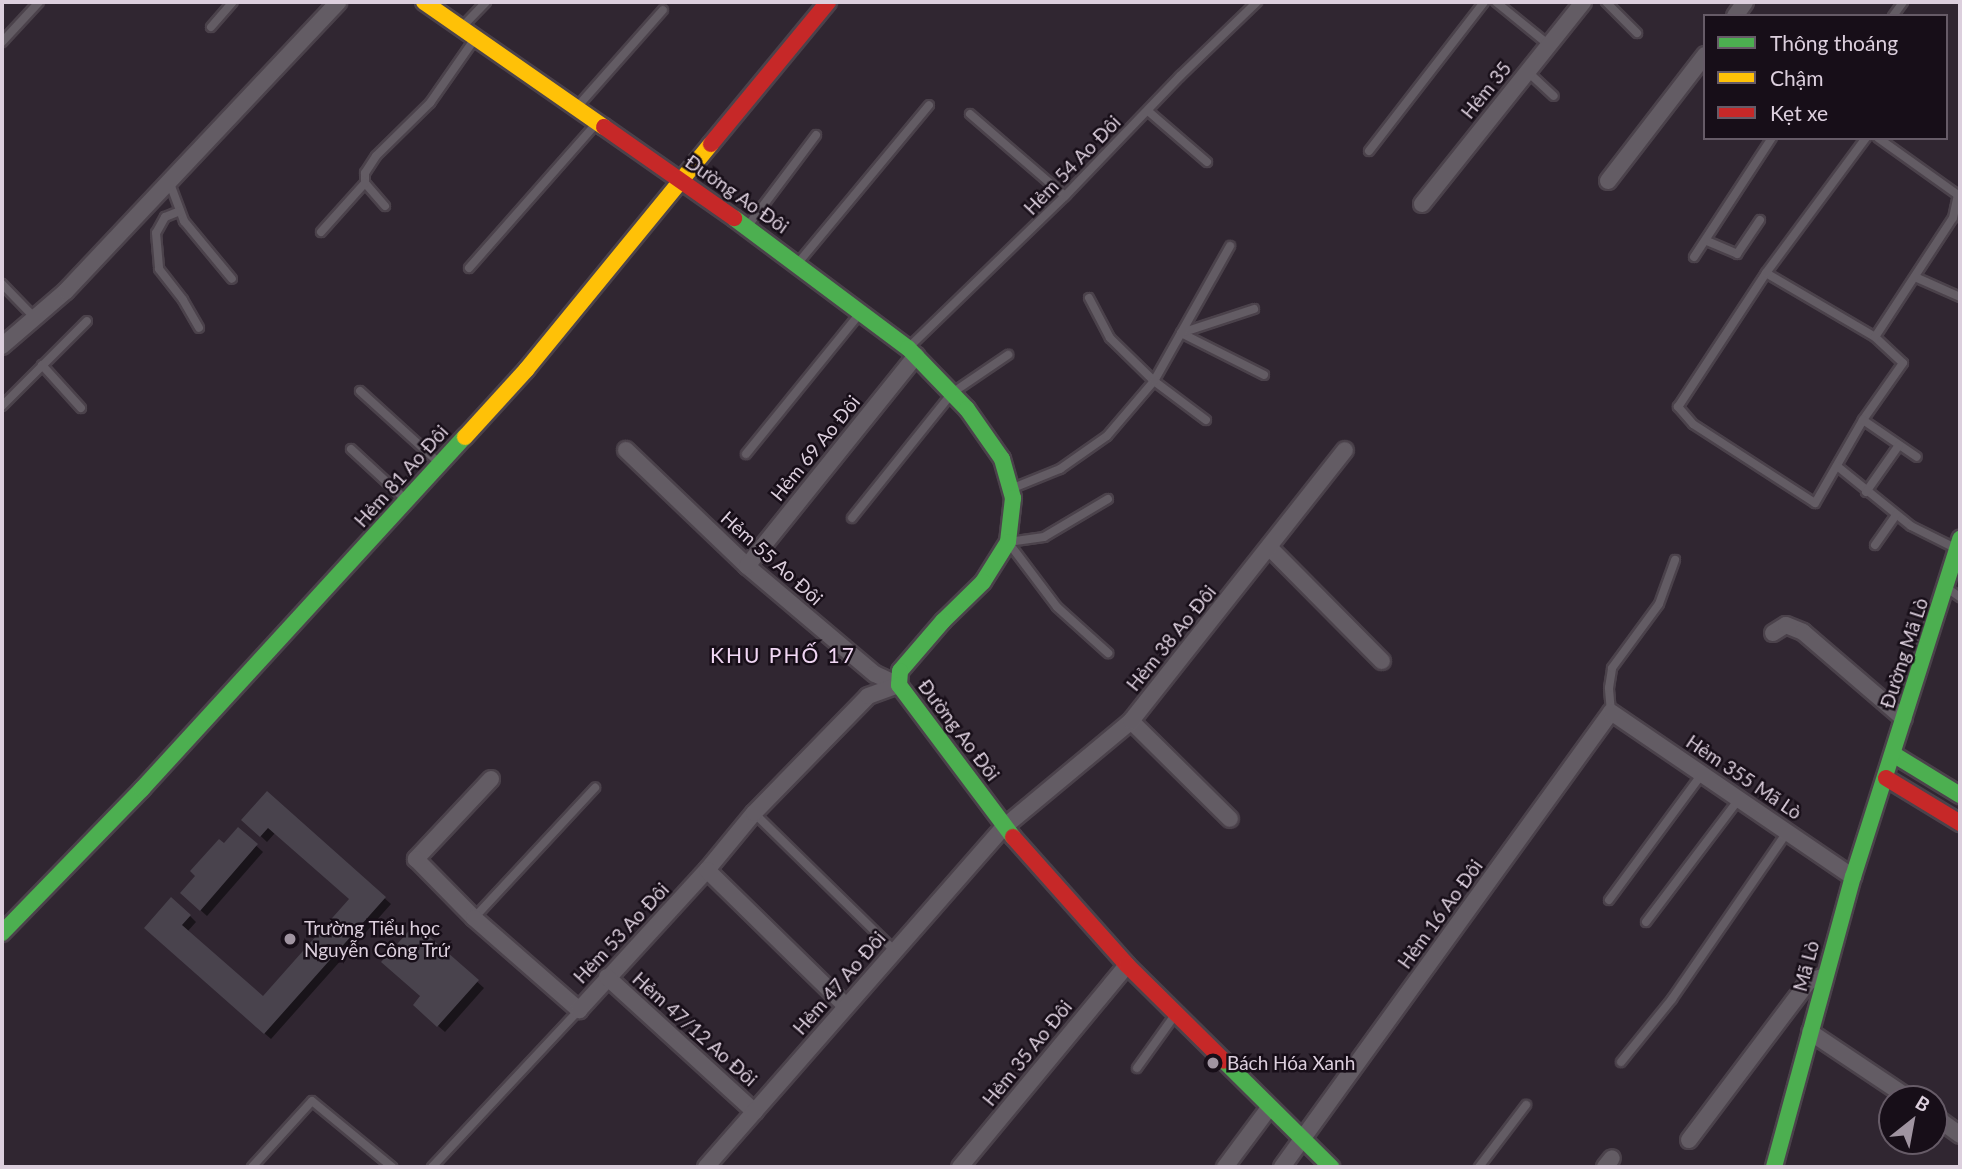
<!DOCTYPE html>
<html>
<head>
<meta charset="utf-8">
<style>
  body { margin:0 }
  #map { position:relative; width:1962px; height:1169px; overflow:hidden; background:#302631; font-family:Lato,sans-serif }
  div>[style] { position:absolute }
  .shadow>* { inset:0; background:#0007 }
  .building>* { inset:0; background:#49434d }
  .roads { filter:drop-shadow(2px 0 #4b424b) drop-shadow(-2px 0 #4b424b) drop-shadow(0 2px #4b424b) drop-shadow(0 -2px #4b424b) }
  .lane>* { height:8px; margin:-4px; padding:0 4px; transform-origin:4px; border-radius:4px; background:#635c64 }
  .street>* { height:16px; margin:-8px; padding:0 8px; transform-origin:8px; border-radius:8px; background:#635c64 }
  .fast>* { height:16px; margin:-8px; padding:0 8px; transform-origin:8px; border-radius:8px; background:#4caf50 }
  .slow>* { height:16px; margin:-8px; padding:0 8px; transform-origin:8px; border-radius:8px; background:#ffc107 }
  .jam>* { height:16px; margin:-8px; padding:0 8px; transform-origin:8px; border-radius:8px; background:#c62828 }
  .dots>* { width:19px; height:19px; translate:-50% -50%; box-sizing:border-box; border:4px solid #170e18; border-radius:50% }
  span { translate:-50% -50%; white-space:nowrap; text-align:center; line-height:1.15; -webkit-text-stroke:5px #170e18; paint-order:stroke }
  .street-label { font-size:19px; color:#dccfdd }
  .poi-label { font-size:19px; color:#dccfdd }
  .left { translate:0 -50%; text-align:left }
  .neighbourhood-label { font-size:21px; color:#f1d7f4; letter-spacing:2px }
  .frame { position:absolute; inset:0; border:4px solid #dccfdd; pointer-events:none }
  .legend { position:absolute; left:1703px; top:14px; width:245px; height:126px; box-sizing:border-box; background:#170e18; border:2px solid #665b67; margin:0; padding:9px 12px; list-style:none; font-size:21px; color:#dccfdd }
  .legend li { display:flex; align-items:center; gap:14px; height:35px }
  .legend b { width:35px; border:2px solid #665b67 }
  .north { position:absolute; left:1878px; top:1085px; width:70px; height:70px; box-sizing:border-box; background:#170e18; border:2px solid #665b67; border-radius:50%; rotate:31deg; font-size:19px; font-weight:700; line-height:28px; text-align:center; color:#dccfdd }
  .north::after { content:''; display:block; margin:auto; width:24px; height:32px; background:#a094a1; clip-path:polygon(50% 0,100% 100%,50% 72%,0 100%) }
</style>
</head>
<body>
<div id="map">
  <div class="shadow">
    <div style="clip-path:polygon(267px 794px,391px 904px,271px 1039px,152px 934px,190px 916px,196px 922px,187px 932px,263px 999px,351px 900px,275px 833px,267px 842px,250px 826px)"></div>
    <div style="clip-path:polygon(238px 829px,263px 852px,207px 916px,188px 899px,198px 876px)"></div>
    <div style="clip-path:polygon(415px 926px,484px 988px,445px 1032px,421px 1011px)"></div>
  </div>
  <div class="building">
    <div style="clip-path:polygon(267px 791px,386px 897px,264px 1034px,144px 928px,171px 897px,191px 915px,182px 925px,263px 996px,349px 899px,268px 828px,260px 837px,241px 820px)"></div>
    <div style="clip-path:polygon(238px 827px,258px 844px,200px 911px,180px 893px,195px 876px,190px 871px,219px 839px,224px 843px)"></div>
    <div style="clip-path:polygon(415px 924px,479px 980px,437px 1027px,413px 1005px,420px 996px,381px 962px)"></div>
  </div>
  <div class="roads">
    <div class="lane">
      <div style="left:1496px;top:2px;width:68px;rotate:39.1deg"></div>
      <div style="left:1606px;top:2px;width:44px;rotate:45deg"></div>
      <div style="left:1893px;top:16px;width:17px;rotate:-54deg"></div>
      <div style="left:211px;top:27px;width:33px;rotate:-49deg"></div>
      <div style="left:461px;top:28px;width:36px;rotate:-46deg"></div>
      <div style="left:2px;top:42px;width:54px;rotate:-47.2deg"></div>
      <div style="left:1528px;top:72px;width:35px;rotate:43deg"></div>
      <div style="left:578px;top:106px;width:128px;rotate:-48.5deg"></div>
      <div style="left:1148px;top:111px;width:78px;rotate:40.8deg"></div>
      <div style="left:970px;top:114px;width:125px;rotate:40.8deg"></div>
      <div style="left:1369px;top:151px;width:188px;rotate:-52.3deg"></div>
      <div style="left:169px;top:181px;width:43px;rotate:69.4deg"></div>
      <div style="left:184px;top:221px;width:75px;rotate:50.4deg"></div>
      <div style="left:385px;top:206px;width:30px;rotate:-131deg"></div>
      <div style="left:365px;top:183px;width:10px;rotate:-90deg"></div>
      <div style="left:365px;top:173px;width:20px;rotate:-57deg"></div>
      <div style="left:376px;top:156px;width:76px;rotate:-44.5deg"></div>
      <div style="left:430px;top:103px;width:77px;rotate:-55.1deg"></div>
      <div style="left:180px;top:211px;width:16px;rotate:158deg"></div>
      <div style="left:165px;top:217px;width:18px;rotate:119deg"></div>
      <div style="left:156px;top:233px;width:36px;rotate:85deg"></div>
      <div style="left:159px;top:269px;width:39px;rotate:52deg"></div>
      <div style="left:183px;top:300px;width:32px;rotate:60deg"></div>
      <div style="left:747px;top:227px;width:115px;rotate:-53.1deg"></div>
      <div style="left:321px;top:232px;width:66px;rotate:-48.1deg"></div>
      <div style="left:1707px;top:241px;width:33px;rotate:23deg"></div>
      <div style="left:1737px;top:254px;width:41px;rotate:-55.9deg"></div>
      <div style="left:1694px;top:257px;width:142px;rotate:-56.8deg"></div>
      <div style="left:798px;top:263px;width:205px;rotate:-50.3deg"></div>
      <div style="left:469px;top:268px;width:191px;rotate:-48.6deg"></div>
      <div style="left:1766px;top:273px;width:126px;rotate:30.4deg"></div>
      <div style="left:1875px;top:337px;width:38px;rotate:43deg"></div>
      <div style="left:1903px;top:363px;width:70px;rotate:125.1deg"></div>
      <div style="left:1863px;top:420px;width:96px;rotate:120deg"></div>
      <div style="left:1815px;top:503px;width:145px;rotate:-147.1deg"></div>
      <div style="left:1693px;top:424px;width:23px;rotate:-131deg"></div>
      <div style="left:1678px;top:407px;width:160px;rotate:-56.7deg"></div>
      <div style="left:1766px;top:273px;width:168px;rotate:-53.5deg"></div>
      <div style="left:1915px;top:277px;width:49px;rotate:24deg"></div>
      <div style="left:2px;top:284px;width:46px;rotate:45.9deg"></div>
      <div style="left:1089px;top:298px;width:45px;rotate:62.3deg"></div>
      <div style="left:1110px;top:338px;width:62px;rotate:44.3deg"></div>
      <div style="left:1154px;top:381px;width:65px;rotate:36.9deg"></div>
      <div style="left:1181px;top:333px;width:93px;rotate:26.8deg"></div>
      <div style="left:1181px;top:333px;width:77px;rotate:-18.2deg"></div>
      <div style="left:1875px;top:337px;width:142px;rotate:-56.8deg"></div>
      <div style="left:1953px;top:218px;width:24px;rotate:-78deg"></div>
      <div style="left:1958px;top:195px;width:98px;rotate:-144.5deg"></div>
      <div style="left:908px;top:348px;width:219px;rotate:-44.1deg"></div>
      <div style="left:1065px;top:196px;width:166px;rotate:-46.2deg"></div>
      <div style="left:1180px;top:76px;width:107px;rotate:-43.9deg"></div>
      <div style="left:42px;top:365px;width:58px;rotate:47.8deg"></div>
      <div style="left:360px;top:391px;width:105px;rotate:42.3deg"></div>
      <div style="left:2px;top:406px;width:120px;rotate:-45deg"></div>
      <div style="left:1863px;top:420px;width:65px;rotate:34.4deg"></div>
      <div style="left:351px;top:449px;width:74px;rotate:42.8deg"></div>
      <div style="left:746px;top:454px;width:181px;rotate:-51deg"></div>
      <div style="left:1837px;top:466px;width:95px;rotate:39deg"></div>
      <div style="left:1911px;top:526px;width:49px;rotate:26.6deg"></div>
      <div style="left:1013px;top:488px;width:51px;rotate:-22deg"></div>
      <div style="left:1060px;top:469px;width:57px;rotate:-35.1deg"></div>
      <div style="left:1107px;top:436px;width:72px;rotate:-49.5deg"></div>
      <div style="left:1154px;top:381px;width:155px;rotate:-60.6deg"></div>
      <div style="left:1866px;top:492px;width:57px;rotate:-54.9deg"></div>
      <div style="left:1108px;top:499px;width:74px;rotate:149.3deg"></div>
      <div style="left:1044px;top:537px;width:36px;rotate:172deg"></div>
      <div style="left:1008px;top:542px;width:81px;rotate:53deg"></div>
      <div style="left:1057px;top:607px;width:69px;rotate:42deg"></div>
      <div style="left:852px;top:518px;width:160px;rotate:-51.3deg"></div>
      <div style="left:952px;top:393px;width:68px;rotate:-34.2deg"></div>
      <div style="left:1875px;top:545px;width:37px;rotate:-55deg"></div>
      <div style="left:1947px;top:588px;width:16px;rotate:35deg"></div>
      <div style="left:1611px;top:712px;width:24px;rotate:-95deg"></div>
      <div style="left:1609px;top:688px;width:20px;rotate:-81deg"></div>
      <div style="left:1612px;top:668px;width:79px;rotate:-53.7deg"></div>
      <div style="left:1659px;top:604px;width:47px;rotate:-70deg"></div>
      <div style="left:754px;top:813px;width:197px;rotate:44.4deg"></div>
      <div style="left:1609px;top:900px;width:157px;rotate:-53.6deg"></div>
      <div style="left:474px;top:918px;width:178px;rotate:-47.1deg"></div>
      <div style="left:1646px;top:922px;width:154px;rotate:-52.9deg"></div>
      <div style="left:1621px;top:1062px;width:81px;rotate:-51deg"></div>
      <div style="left:1672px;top:999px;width:203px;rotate:-55.4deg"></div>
      <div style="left:1137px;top:1068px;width:65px;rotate:-54.4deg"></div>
      <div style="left:252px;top:1167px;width:89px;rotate:-47.7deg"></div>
      <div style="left:312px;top:1101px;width:104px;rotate:39.5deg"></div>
      <div style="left:432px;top:1167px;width:215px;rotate:-46.9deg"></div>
      <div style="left:1479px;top:1167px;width:78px;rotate:-52.8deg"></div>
    </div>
    <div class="street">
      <div style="left:1735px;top:16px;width:17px;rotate:-54deg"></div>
      <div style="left:1608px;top:181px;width:159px;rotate:-52.4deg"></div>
      <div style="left:1422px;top:204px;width:258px;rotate:-51.4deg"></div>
      <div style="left:2px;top:346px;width:84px;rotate:-40.7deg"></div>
      <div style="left:66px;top:291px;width:397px;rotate:-46.7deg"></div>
      <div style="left:626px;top:450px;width:168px;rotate:43.8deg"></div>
      <div style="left:747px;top:566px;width:167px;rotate:40.2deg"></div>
      <div style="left:875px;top:674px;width:26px;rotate:25deg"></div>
      <div style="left:1270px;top:548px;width:159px;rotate:45.3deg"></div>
      <div style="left:747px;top:566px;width:270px;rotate:-51.2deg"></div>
      <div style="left:1773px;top:633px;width:15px;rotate:-32deg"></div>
      <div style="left:1786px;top:625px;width:18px;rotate:22deg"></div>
      <div style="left:1803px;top:632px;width:133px;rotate:40.7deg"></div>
      <div style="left:1131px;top:721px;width:139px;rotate:44.7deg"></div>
      <div style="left:491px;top:779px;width:110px;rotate:133.2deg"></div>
      <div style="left:416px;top:859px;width:83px;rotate:45.5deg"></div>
      <div style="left:474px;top:918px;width:140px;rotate:41.2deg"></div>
      <div style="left:579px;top:1010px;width:190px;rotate:-47.6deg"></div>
      <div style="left:707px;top:870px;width:74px;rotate:-50.5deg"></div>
      <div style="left:754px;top:813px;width:163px;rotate:-45.7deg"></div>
      <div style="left:868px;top:696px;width:33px;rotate:-20deg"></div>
      <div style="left:707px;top:870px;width:194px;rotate:44.4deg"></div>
      <div style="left:607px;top:977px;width:200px;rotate:42.4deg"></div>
      <div style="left:1810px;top:1032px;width:120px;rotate:33.8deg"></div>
      <div style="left:1934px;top:1116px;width:32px;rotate:36deg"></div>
      <div style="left:1689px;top:1140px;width:199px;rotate:-53deg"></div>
      <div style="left:1809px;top:981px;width:17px;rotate:-17deg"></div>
      <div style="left:706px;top:1167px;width:452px;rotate:-48.8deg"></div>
      <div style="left:1004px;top:827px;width:165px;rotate:-39.8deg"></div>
      <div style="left:1131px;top:721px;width:345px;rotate:-51.7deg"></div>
      <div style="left:960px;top:1167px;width:262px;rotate:-50.4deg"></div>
      <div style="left:1225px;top:1167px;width:74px;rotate:-53.3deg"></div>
      <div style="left:1282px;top:1167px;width:561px;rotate:-54.13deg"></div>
      <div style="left:1611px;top:712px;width:293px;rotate:34.3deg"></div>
      <div style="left:1605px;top:1167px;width:11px;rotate:-52deg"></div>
    </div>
    <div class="fast">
      <div style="left:734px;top:218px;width:217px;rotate:36.8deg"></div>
      <div style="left:908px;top:348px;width:85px;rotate:46deg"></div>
      <div style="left:967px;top:409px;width:61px;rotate:55deg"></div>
      <div style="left:1002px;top:459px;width:41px;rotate:74.2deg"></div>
      <div style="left:1013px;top:498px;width:44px;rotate:96.5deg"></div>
      <div style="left:1008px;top:542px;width:47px;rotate:122deg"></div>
      <div style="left:983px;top:582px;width:56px;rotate:135.7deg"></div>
      <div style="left:943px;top:621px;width:66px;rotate:130.7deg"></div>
      <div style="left:900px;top:671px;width:14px;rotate:94deg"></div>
      <div style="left:899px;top:685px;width:190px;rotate:53.1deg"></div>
      <div style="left:1893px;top:754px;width:79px;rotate:31.5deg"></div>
      <div style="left:2px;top:933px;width:201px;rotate:-45.8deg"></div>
      <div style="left:142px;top:789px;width:478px;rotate:-47.5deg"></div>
      <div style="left:1224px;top:1061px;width:151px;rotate:44.7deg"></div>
      <div style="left:1774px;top:1167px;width:301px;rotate:-74.8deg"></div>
      <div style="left:1853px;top:877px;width:355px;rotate:-72.4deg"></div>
    </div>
    <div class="slow">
      <div style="left:424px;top:2px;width:219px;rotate:34.8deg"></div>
      <div style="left:465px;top:437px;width:91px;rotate:-47.7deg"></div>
      <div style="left:526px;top:370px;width:292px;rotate:-50.7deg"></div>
    </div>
    <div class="jam">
      <div style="left:604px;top:127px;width:159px;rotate:35deg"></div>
      <div style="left:711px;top:144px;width:184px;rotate:-50.5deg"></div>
      <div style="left:1886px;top:778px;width:87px;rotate:31.3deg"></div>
      <div style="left:1013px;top:837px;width:171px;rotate:48.3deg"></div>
      <div style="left:1127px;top:965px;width:136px;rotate:44.7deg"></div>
    </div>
  </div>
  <div class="dots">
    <div style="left:290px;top:939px;background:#a094a1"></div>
    <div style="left:1213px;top:1063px;background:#a094a1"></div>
  </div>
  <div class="street-label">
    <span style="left:1486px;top:90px;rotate:-51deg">Hẻm 35</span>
    <span style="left:1072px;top:165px;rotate:-46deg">Hẻm 54 Ao Đôi</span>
    <span style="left:737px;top:194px;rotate:35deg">Đường Ao Đôi</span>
    <span style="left:815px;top:448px;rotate:-51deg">Hẻm 69 Ao Đôi</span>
    <span style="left:401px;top:476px;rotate:-48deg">Hẻm 81 Ao Đôi</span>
    <span style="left:772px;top:558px;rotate:42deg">Hẻm 55 Ao Đôi</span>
    <span style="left:1171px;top:638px;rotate:-51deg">Hẻm 38 Ao Đôi</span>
    <span style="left:1904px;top:653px;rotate:-72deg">Đường Mã Lò</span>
    <span style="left:959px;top:730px;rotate:53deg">Đường Ao Đôi</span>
    <span style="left:1744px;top:777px;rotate:34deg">Hẻm 355 Mã Lò</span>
    <span style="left:1440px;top:914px;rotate:-54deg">Hẻm 16 Ao Đôi</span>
    <span style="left:621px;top:933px;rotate:-47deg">Hẻm 53 Ao Đôi</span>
    <span style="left:1806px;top:966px;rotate:-75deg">Mã Lò</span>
    <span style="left:839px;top:983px;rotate:-49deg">Hẻm 47 Ao Đôi</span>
    <span style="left:695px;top:1029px;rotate:42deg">Hẻm 47/12 Ao Đôi</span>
    <span style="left:1027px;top:1053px;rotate:-51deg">Hẻm 35 Ao Đôi</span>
  </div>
  <div class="poi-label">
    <span class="left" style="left:304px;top:939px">Trường Tiểu học<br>Nguyễn Công Trứ</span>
    <span class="left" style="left:1227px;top:1063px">Bách Hóa Xanh</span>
  </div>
  <div class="neighbourhood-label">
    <span style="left:783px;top:655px">KHU PHỐ 17</span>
  </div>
  <div class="frame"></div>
  <ul class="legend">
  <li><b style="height:9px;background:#4caf50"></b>Thông thoáng</li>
  <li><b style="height:9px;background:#ffc107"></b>Chậm</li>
  <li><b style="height:9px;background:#c62828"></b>Kẹt xe</li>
  </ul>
  <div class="north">B</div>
</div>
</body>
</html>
